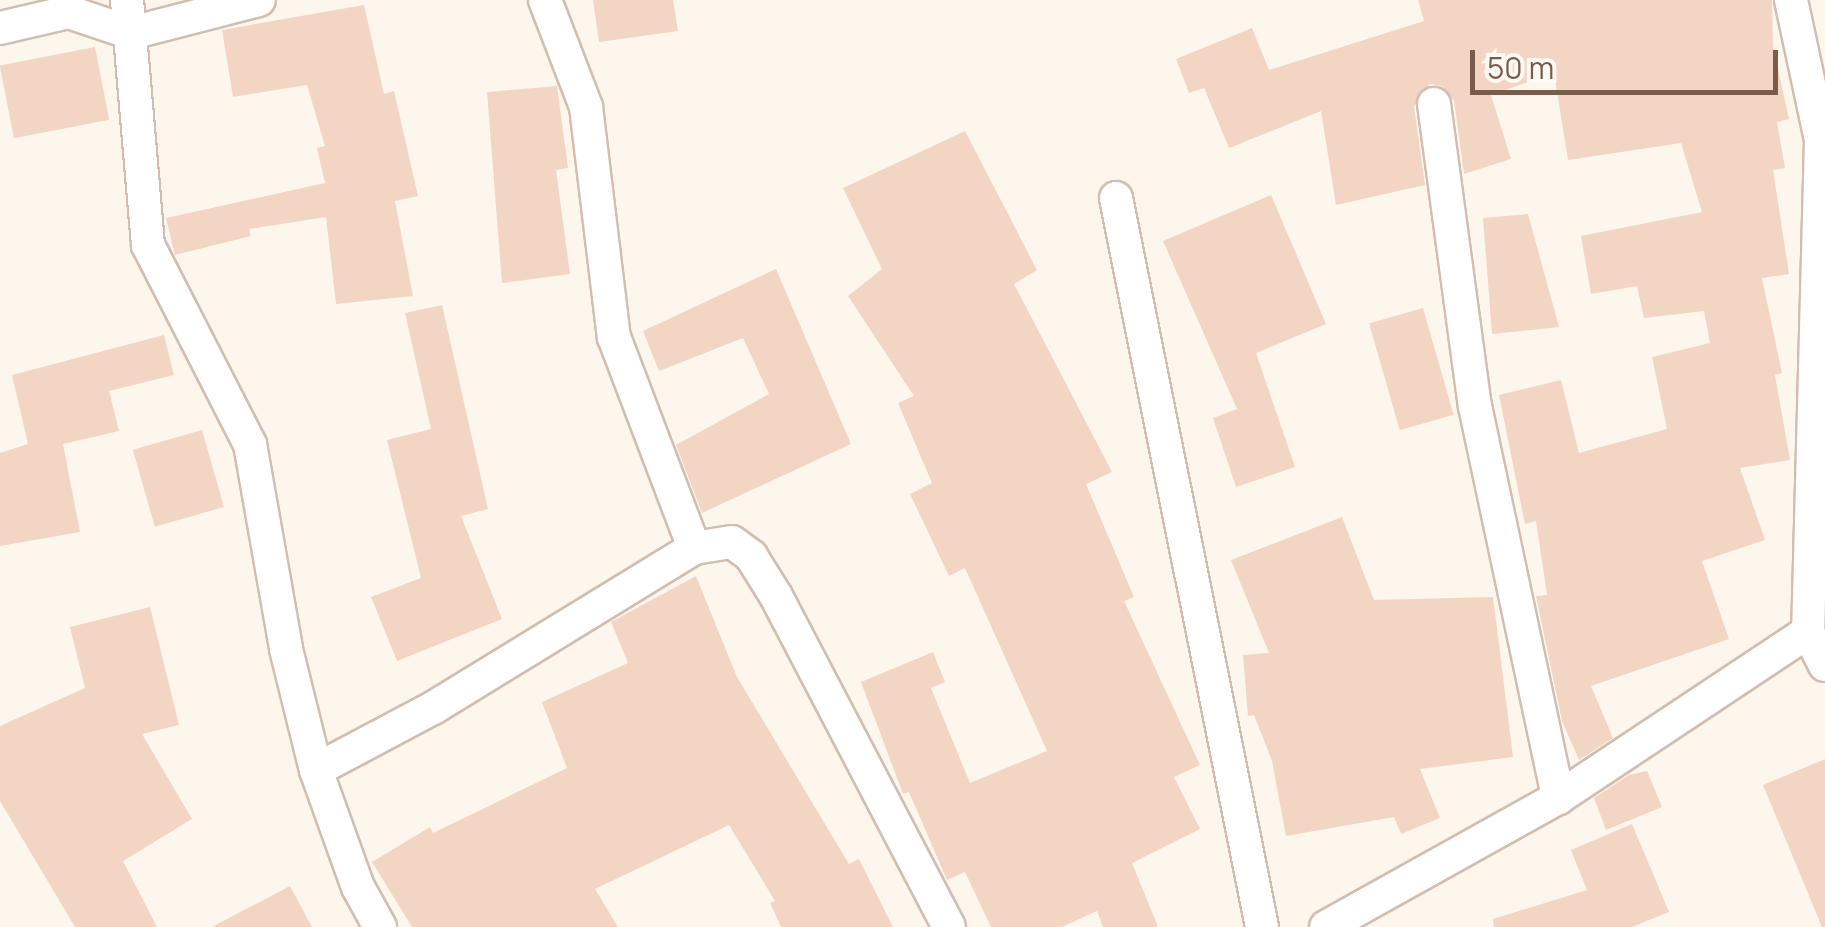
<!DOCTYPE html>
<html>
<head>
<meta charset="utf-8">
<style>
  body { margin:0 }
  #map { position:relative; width:1825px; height:927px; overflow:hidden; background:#fdf6ec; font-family:Manrope,sans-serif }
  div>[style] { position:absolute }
  .building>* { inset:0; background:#f3d5c3; transform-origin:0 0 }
  .roads { filter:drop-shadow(2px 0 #d1beb0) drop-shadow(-2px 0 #d1beb0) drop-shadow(0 2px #d1beb0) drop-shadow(0 -2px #d1beb0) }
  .street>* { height:32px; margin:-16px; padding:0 16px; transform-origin:16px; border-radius:16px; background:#fff }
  span { translate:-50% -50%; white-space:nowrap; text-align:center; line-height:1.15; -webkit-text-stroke:8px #fffaf3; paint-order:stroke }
  .scale { position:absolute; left:1470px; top:50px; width:308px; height:45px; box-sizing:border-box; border:5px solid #7a5c4d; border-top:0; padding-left:12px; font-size:30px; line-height:35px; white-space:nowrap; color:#7a5c4d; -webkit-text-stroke:8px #fffaf3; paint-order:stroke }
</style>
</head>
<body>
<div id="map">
  <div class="building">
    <div style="clip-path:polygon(593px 0,673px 0,678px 31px,599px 42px)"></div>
    <div style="clip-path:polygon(1418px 0,1772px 0,1773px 46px,1789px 119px,1777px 122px,1785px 168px,1773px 170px,1789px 274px,1762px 278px,1782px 373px,1775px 375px,1790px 460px,1740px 468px,1765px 540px,1702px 561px,1729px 639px,1591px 686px,1613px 738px,1579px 760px,1562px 721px,1536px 596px,1547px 595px,1536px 521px,1525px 524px,1499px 395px,1561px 380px,1579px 453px,1667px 429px,1652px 357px,1710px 343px,1704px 311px,1644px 318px,1637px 286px,1591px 294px,1581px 236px,1702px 212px,1681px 143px,1568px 160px,1554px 73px,1491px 95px,1511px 159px,1464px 174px,1454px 100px,1442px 86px,1430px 84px,1414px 106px,1425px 185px,1336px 205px,1321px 111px,1229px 148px,1204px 88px,1189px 93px,1176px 59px,1252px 28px,1269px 70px,1424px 21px)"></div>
    <div style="clip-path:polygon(364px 5px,384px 94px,394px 91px,418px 196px,395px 201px,413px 296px,336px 304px,326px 217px,249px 229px,251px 236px,175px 255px,166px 218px,325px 183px,317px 148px,325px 146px,307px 85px,233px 97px,222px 30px)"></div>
    <div style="left:95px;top:47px;width:74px;height:97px;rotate:79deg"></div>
    <div style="clip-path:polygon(557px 86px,568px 168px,556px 170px,570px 274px,502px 283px,487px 92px)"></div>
    <div style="clip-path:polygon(965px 131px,1037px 270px,1014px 284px,1112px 472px,1086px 484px,1134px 597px,1124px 601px,1200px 765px,1174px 777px,1200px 829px,1132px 863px,1158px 927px,1103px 927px,1097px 911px,1062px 927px,991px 927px,965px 872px,947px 880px,909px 792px,903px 794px,861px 682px,933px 652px,945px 682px,931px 688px,970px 783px,1047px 751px,965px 568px,949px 576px,910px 494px,932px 483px,898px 403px,914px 396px,848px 296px,882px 269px,843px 188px)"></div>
    <div style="clip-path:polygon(1271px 195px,1326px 324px,1256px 353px,1295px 467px,1236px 487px,1213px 418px,1237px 409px,1163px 241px)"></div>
    <div style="clip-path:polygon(1528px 214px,1559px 327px,1492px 334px,1483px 218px)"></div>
    <div style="clip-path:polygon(776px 269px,851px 444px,702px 513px,676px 445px,769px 394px,743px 338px,659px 371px,643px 331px)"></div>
    <div style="clip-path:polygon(442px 305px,488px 509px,461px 516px,502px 619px,397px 661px,371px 597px,421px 578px,387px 440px,431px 429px,405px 313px)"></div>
    <div style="left:1423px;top:308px;width:111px;height:56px;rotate:74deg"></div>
    <div style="clip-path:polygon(164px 335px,174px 375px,109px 391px,119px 431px,63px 444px,80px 532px,0 546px,0 453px,28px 444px,12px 375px)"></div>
    <div style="left:202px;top:430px;width:80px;height:72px;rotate:74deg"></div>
    <div style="clip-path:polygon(1342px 517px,1374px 600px,1493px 597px,1513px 757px,1420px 769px,1440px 818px,1401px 834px,1394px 817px,1286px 836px,1272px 761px,1254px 715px,1248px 716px,1243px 655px,1269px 653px,1231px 560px)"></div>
    <div style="clip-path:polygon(696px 576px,737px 677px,849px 864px,859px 859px,893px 927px,781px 927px,770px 903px,775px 901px,729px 825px,595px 889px,618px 927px,412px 927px,372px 862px,430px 827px,433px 833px,567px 768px,542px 702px,628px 663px,611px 622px)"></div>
    <div style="clip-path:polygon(150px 607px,179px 725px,142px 734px,192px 819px,123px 861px,157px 927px,75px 927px,0 801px,0 726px,85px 688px,70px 627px)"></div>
    <div style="clip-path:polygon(1825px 759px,1825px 927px,1822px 927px,1763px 785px)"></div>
    <div style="clip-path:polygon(1647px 771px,1662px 807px,1606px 830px,1594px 798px,1629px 775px)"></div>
    <div style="clip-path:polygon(1632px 824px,1669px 912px,1632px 927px,1494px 927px,1493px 919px,1587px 890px,1571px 850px)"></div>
    <div style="clip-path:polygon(290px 886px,312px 927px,212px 927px)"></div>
  </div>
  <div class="roads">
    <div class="street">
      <div style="left:127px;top:0;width:246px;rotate:85.1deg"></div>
      <div style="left:148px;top:245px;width:224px;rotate:62.9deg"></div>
      <div style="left:250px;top:444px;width:208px;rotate:80deg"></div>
      <div style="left:286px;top:649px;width:125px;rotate:76.1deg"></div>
      <div style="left:316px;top:770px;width:124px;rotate:70.3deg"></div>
      <div style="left:358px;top:887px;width:46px;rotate:61.2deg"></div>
      <div style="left:545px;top:0;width:115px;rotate:69deg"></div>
      <div style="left:586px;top:107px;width:232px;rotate:83.1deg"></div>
      <div style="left:614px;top:337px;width:226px;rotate:69.2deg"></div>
      <div style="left:1791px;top:0;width:143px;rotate:77.9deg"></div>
      <div style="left:1821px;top:140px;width:492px;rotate:91.5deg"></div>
      <div style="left:1808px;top:632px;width:37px;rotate:63deg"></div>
      <div style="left:0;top:28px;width:71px;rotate:-13.1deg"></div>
      <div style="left:69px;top:12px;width:65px;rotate:18.7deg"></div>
      <div style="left:131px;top:33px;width:132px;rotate:-14.5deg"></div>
      <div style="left:1434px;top:104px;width:305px;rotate:82.3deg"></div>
      <div style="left:1475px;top:406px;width:401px;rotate:78deg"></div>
      <div style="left:1116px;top:198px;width:743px;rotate:78.67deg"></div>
      <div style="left:316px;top:770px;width:132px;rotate:-27.9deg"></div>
      <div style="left:433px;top:708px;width:306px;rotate:-31.5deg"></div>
      <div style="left:694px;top:548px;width:38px;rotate:-9deg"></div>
      <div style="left:732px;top:542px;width:24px;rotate:36deg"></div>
      <div style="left:751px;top:556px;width:47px;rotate:58deg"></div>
      <div style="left:776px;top:596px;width:373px;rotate:62.4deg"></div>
      <div style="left:1326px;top:927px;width:265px;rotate:-29.1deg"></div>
      <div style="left:1558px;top:798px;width:300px;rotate:-33.6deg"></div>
    </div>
  </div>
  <div class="scale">50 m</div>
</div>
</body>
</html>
